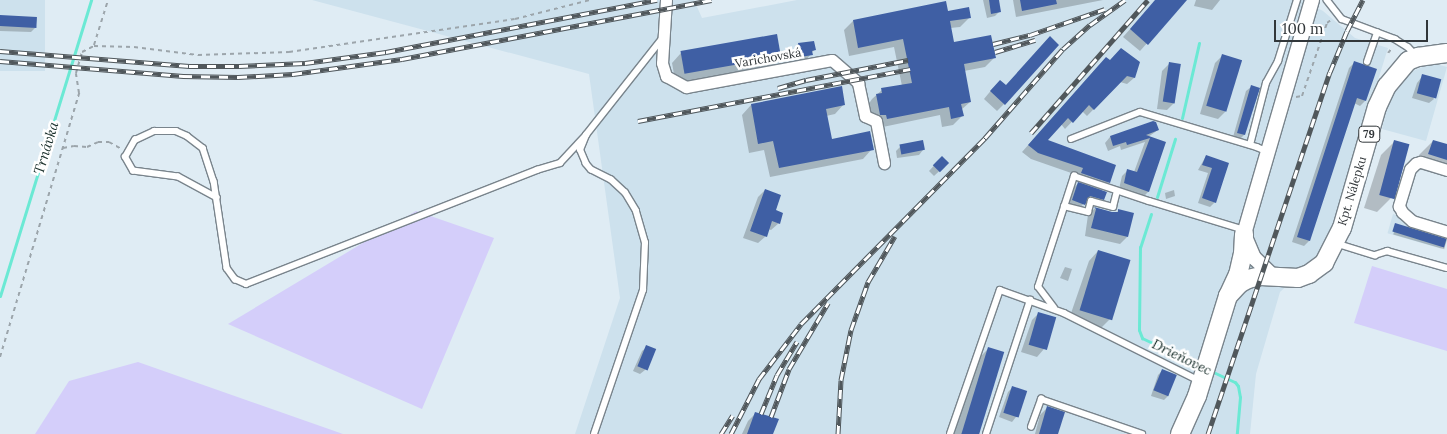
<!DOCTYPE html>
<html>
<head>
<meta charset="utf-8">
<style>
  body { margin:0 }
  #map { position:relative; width:1447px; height:434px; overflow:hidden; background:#dfecf4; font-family:Lora,serif }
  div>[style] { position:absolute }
  .built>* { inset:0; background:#cde1ed; transform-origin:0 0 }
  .green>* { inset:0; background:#d4cefa }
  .shadow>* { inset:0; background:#0003; transform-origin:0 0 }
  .stream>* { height:3px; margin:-1.5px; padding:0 1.5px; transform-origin:1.5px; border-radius:1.5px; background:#6be9d4 }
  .building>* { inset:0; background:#3f5fa4; transform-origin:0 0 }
  .path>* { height:2px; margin-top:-1px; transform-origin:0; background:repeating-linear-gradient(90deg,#9ca5ab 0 4px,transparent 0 8px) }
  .roads { filter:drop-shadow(1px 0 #79848c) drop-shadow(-1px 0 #79848c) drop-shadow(0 1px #79848c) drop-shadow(0 -1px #79848c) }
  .service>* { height:5.5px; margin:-2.75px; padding:0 2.75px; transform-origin:2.75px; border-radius:2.75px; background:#fff }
  .minor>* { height:11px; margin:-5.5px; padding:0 5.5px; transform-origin:5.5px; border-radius:5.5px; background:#fff }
  .tertiary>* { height:14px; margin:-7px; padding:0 7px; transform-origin:7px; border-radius:7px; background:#fff }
  .primary>* { height:18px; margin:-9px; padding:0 9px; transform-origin:9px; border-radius:9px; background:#fff }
  .rail>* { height:5px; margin-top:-2.5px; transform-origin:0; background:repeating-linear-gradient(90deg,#fff 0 9px,#50575b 0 18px); box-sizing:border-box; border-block:1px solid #50575b }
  span { translate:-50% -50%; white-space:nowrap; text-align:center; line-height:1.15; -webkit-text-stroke:5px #fff; paint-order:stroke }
  .shield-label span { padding:1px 4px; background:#fff; border:1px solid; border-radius:4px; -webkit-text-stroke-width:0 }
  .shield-label { font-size:11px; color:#32373a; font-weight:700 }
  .street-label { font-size:12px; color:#32373a }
  .water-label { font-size:14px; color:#182e2a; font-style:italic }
  .scale { position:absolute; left:1274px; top:20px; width:154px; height:22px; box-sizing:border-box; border:2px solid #32373a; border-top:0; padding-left:6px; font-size:15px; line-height:18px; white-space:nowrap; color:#32373a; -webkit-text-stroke:4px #fff; paint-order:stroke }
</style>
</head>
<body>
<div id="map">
  <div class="built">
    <div style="left:0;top:0;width:45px;height:71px"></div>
    <div style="clip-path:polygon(312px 0,694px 0,702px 18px,797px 0,1301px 0,1323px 11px,1355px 38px,1388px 48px,1325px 250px,1280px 292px,1256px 374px,1250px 434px,575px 434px,620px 298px,589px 74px)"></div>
    <div style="clip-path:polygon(1432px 63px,1447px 67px,1426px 141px,1382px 129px,1389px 98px,1396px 85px,1408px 73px)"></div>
    <div style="left:1393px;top:214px;width:56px;height:20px;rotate:16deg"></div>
  </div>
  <div class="green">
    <div style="clip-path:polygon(416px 211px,494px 238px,422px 409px,228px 324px)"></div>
    <div style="clip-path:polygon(1372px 266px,1447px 289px,1447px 351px,1354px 323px)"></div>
    <div style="clip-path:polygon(138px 362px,343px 434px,35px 434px,69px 381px)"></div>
  </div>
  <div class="shadow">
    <div style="clip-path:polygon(983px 0,997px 0,1000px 11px,995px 16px,987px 18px)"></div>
    <div style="clip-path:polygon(1013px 0,1103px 0,1016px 17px)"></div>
    <div style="clip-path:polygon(1156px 0,1178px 0,1182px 4px,1140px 51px,1123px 37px)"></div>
    <div style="clip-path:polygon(1196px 0,1220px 0,1212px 10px,1194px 6px)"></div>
    <div style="clip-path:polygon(947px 13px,970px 17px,960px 27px,950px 28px,953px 43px,994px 58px,985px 67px,964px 71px,970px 102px,961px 110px,962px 116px,953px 125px,942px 127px,940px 115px,878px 128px,871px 124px,868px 105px,872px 99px,882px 90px,902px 86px,894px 47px,849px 56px,844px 30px,853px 21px)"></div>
    <div style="clip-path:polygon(0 16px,35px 28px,31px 32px,0 31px)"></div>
    <div style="clip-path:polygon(798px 44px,814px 50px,807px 59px,796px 61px,794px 49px)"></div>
    <div style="clip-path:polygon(681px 53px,780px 57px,770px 67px,676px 85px,672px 63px)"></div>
    <div style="clip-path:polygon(1222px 56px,1225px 112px,1218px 119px,1200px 114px,1215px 63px)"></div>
    <div style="clip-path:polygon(1110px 62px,1138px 63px,1134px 78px,1127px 84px,1120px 82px,1087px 116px,1082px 111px,1065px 129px,1061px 124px,1046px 141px,1109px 182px,1100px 191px,1103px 199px,1099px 204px,1086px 201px,1079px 209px,1068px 205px,1073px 188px,1080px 182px,1075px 180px,1077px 175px,1031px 159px,1022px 152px,1099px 65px)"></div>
    <div style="clip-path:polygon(1354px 63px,1365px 101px,1360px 106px,1354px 103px,1309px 241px,1304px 246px,1292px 242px,1349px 68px)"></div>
    <div style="clip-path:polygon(1169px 64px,1175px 102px,1167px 110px,1157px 109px,1162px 71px)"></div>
    <div style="clip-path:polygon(1421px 78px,1434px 99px,1429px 103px,1412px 98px,1417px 83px)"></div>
    <div style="clip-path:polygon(1251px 87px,1244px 135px,1240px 139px,1233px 137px,1246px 91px)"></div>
    <div style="clip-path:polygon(993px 88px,1004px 104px,997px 111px,984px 99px)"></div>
    <div style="clip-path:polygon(844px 104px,835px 114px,826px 116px,831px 140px,872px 149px,863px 159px,770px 177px,764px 150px,749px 153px,742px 115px,751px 105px)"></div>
    <div style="clip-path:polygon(1158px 130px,1148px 137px,1165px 143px,1148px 192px,1143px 197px,1119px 189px,1122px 176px,1128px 170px,1134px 172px,1145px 142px,1121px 150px,1120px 146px,1108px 151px,1105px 143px,1110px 137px)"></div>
    <div style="clip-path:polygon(1395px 141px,1391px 198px,1377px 212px,1364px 208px,1381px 155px)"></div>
    <div style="clip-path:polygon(1433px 141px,1447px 145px,1447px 177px,1415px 168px,1419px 155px)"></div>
    <div style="clip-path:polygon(901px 146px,923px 150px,919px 155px,897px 158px,896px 151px)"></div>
    <div style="clip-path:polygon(1206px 156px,1228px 164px,1215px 202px,1210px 207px,1198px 203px,1208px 173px,1198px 170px)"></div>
    <div style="clip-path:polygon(942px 157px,948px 163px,934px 176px,929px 171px)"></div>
    <div style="clip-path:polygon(765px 190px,779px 223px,771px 230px,768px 229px,766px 236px,758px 243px,743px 238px,758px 197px)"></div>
    <div style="clip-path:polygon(1174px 190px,1175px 196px,1166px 199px,1165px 193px)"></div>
    <div style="clip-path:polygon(1095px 208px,1112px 213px,1116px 213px,1119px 210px,1133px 214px,1127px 237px,1120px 244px,1085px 236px,1088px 215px)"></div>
    <div style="left:1396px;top:225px;width:53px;height:10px;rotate:16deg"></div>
    <div style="clip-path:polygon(1098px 251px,1110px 319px,1100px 329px,1069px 319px,1089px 261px)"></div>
    <div style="clip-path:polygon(1065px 267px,1072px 269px,1068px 281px,1060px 278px)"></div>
    <div style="clip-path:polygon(1039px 313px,1044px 349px,1037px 357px,1021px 352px,1032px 320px)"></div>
    <div style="clip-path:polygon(647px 347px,654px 350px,645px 370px,640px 374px,633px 371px,642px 351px)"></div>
    <div style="clip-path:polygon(989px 348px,975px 434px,953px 434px,979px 358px)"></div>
    <div style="clip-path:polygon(1163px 370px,1169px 395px,1164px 400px,1151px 396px,1158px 375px)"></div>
    <div style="clip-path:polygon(1013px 387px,1016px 417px,1012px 422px,999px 417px,1008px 392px)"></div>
    <div style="clip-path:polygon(1047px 408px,1056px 434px,1035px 434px,1040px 415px)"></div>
    <div style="clip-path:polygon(756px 413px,772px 434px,742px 434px,748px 421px)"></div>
  </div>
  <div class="stream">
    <div style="left:1182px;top:118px;width:77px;rotate:-77.2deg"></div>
    <div style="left:1157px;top:197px;width:61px;rotate:-72.8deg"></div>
    <div style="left:1151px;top:214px;width:35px;rotate:108deg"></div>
    <div style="left:1140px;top:247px;width:83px;rotate:90.7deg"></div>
    <div style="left:1139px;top:330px;width:9px;rotate:69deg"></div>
    <div style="left:1142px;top:338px;width:65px;rotate:25.4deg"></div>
    <div style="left:0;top:296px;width:310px;rotate:-72.9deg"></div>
    <div style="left:1211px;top:371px;width:26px;rotate:25deg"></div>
    <div style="left:1235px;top:382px;width:5px;rotate:53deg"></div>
    <div style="left:1238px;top:386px;width:11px;rotate:80deg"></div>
    <div style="left:1240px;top:397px;width:37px;rotate:95deg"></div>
  </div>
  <div class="building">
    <div style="clip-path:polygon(989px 0,999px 0,1001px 12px,991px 14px)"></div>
    <div style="clip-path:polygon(1020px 0,1056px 0,1057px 4px,1022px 11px)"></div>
    <div style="clip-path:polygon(1155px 0,1187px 0,1148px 45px,1130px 29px)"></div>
    <div style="clip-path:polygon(946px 1px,948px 11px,969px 7px,971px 18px,950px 21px,954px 42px,991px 35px,996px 58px,964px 64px,971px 102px,961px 104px,964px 116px,951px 119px,949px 107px,887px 119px,886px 115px,880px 115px,876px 94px,882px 93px,881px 88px,912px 83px,903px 39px,858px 48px,853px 20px)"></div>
    <div style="left:0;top:15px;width:37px;height:11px;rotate:3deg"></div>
    <div style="left:777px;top:34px;width:23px;height:98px;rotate:80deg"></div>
    <div style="clip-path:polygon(1050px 36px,1059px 45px,1005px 105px,990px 91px,1000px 80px,1006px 85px)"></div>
    <div style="clip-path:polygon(814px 41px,816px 50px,812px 51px,813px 55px,800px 57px,798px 43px)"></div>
    <div style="clip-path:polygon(1121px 48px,1140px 62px,1135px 78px,1127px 76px,1094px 110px,1089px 105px,1073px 123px,1068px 118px,1048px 140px,1116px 165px,1110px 183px,1081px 173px,1083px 168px,1038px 153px,1028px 145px,1106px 57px,1110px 60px)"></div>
    <div style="left:1222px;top:54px;width:21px;height:54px;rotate:17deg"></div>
    <div style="clip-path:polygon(1354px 61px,1377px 69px,1366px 101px,1357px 98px,1310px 241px,1297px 237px)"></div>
    <div style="left:1169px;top:62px;width:12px;height:40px;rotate:9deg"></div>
    <div style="left:1422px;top:74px;width:20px;height:20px;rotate:15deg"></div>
    <div style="clip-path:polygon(1251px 85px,1260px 88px,1245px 135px,1237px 133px)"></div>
    <div style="clip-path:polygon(842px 86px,845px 105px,826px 109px,832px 139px,870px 131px,874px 150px,779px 168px,773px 141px,758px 144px,751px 104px)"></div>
    <div style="clip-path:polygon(1153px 121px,1156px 122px,1159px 130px,1146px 135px,1166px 142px,1149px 192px,1124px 183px,1127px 169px,1137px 172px,1150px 138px,1127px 145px,1126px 142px,1113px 146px,1110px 136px)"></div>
    <div style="left:923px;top:140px;width:10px;height:24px;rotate:79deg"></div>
    <div style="left:1394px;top:140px;width:16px;height:57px;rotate:15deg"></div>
    <div style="clip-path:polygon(1433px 140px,1447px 144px,1447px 160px,1428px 154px)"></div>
    <div style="clip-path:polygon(1206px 155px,1229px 163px,1216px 203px,1202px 198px,1212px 168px,1202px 165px)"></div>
    <div style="left:942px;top:156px;width:10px;height:13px;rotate:45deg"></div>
    <div style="clip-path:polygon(1078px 182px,1107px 192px,1104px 200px,1090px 196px,1085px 205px,1072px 200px)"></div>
    <div style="clip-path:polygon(765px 189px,781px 195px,776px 210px,783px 213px,780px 224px,772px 221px,767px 237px,750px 231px)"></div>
    <div style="clip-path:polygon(1094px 207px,1112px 212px,1118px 212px,1118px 209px,1134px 213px,1128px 237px,1091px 228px,1096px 209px)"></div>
    <div style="left:1395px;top:223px;width:54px;height:9px;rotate:17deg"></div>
    <div style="left:1098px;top:250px;width:34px;height:63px;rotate:17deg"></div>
    <div style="left:1038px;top:312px;width:19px;height:34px;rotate:16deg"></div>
    <div style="left:646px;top:345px;width:11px;height:23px;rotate:22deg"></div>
    <div style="left:988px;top:347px;width:17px;height:92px;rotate:17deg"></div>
    <div style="left:1162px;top:369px;width:16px;height:23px;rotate:22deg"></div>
    <div style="left:1012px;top:386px;width:16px;height:28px;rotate:18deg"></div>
    <div style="clip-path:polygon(1047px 406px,1065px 412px,1058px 434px,1039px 434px)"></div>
    <div style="clip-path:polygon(755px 412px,779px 419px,773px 434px,747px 434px)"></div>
  </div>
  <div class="path">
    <div style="left:94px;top:45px;width:47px;rotate:-72.7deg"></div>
    <div style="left:1388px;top:53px;width:8px;rotate:-50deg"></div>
    <div style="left:1296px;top:97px;width:6px;rotate:-9deg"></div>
    <div style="left:1302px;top:96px;width:77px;rotate:-71.1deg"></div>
    <div style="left:1327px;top:23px;width:6px;rotate:-39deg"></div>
    <div style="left:63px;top:148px;width:11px;rotate:-10deg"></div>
    <div style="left:74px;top:146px;width:13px;rotate:4deg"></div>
    <div style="left:87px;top:147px;width:12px;rotate:-24deg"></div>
    <div style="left:98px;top:142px;width:11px"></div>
    <div style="left:109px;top:142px;width:13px;rotate:29deg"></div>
    <div style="left:0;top:357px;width:276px;rotate:-73.3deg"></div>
    <div style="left:79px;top:93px;width:20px;rotate:-99deg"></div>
    <div style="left:76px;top:73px;width:22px;rotate:-74deg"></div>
    <div style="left:82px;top:52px;width:13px;rotate:-27deg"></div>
    <div style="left:94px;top:46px;width:40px;rotate:1.4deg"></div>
    <div style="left:134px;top:47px;width:64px;rotate:7.1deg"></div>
    <div style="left:198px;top:55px;width:91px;rotate:-1.9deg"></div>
    <div style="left:289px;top:52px;width:228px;rotate:-8.3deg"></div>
    <div style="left:515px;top:19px;width:77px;rotate:-14.2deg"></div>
  </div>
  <div class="roads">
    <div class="service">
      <div style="left:1327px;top:0;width:24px;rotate:52deg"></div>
      <div style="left:1342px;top:19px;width:57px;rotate:20.7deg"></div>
      <div style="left:1395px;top:39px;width:15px;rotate:32deg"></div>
      <div style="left:1408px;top:47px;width:11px;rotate:45deg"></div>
      <div style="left:1367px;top:62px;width:31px;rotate:-71deg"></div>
      <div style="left:1071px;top:139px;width:74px;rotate:-21.4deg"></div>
      <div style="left:1140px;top:112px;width:122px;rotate:16.7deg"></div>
      <div style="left:1257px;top:147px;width:12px;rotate:24deg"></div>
      <div style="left:1250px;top:145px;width:64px;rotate:-75.5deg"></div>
      <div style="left:1266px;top:83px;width:25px;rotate:-61deg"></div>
      <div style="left:1278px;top:61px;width:64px;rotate:-72.7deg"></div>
      <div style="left:217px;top:198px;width:44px;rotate:-151.7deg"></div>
      <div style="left:178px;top:177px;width:45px;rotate:-172.4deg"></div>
      <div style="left:133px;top:171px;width:16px;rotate:-120deg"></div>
      <div style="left:125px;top:157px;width:20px;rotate:-60deg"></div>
      <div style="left:135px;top:140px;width:21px;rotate:-25deg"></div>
      <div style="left:154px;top:131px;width:22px"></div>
      <div style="left:176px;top:131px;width:12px;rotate:24deg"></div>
      <div style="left:187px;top:136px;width:20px;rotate:37deg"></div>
      <div style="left:203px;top:148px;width:35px;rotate:72deg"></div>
      <div style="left:214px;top:181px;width:88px;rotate:81.5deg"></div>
      <div style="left:227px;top:268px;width:14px;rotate:54deg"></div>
      <div style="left:235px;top:279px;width:12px;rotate:24deg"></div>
      <div style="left:246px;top:284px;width:313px;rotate:-21.4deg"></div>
      <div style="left:537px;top:170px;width:24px;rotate:-17deg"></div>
      <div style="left:560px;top:163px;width:38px;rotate:-47deg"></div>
      <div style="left:1064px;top:206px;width:25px;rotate:14deg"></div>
      <div style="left:1088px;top:212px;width:11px;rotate:-75deg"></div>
      <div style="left:1091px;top:201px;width:23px;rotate:15deg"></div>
      <div style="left:1113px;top:207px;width:16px;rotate:-76deg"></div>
      <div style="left:1338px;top:244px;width:39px;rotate:17deg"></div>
      <div style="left:1375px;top:255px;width:13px;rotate:-18deg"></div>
      <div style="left:1387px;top:251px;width:62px;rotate:15.8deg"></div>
      <div style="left:1054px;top:308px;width:26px;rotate:-127deg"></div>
      <div style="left:1038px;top:287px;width:117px;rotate:-72deg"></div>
      <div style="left:1074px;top:176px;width:79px;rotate:18.4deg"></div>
      <div style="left:1149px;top:201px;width:100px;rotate:16.8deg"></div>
      <div style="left:1031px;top:427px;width:30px;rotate:-70deg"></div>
      <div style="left:1041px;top:399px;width:107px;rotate:19.1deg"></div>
      <div style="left:594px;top:434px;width:152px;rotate:-71.2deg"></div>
      <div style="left:643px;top:290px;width:47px;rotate:-87.6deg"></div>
      <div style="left:645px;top:243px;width:33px;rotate:-106deg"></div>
      <div style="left:636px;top:211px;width:21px;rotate:-121deg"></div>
      <div style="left:625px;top:193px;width:19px;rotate:-137deg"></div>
      <div style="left:611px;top:180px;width:22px;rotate:-153deg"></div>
      <div style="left:591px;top:170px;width:8px;rotate:-130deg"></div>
      <div style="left:586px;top:164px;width:15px;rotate:-113deg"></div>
      <div style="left:580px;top:150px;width:16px;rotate:-68deg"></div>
      <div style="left:586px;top:135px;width:121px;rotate:-51.7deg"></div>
      <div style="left:950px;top:434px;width:152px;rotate:-70.9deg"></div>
      <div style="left:1000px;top:290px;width:68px;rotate:19.8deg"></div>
      <div style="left:1064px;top:313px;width:152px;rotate:26.6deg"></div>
      <div style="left:986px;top:434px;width:141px;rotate:-71.8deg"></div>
    </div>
    <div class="minor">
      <div style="left:666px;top:0;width:63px;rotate:93.6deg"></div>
      <div style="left:662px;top:63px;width:14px;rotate:73deg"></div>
      <div style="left:666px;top:76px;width:23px;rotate:29deg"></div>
      <div style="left:686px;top:87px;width:148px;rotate:-10.5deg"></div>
      <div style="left:832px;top:60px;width:35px;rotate:41deg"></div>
      <div style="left:858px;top:83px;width:34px;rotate:78deg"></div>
      <div style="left:865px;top:116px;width:12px;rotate:24deg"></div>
      <div style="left:876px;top:121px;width:43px;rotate:79.2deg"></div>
      <div style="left:1447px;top:170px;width:28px;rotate:-163deg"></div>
      <div style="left:1420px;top:162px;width:4px;rotate:166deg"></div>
      <div style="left:1416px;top:163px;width:8px;rotate:135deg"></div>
      <div style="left:1410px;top:169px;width:39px;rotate:107deg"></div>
      <div style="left:1399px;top:206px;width:7px;rotate:63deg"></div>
      <div style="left:1402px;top:212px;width:13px;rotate:42deg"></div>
      <div style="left:1412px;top:221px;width:37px;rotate:17deg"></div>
    </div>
    <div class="tertiary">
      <div style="left:1274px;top:277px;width:28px;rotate:-136deg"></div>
      <div style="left:1254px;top:258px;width:26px;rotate:-113deg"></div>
      <div style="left:1244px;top:234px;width:244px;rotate:-73.8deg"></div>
    </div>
    <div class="primary">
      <div style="left:1228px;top:296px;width:16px;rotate:-47deg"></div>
      <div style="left:1239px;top:284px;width:10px;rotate:-29deg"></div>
      <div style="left:1248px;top:279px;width:13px;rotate:-13deg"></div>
      <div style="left:1261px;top:276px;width:37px;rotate:3deg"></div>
      <div style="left:1298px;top:278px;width:12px;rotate:-20deg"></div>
      <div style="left:1309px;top:274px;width:19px;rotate:-36deg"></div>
      <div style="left:1324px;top:263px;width:39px;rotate:-63deg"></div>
      <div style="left:1342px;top:228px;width:126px;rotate:-73.9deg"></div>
      <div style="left:1377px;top:107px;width:23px;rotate:-65deg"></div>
      <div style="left:1387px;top:86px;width:33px;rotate:-50deg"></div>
      <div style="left:1408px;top:61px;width:11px;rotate:-22deg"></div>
      <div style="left:1418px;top:57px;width:29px;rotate:-8deg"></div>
      <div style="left:1180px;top:434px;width:42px;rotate:-65.9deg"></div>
      <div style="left:1197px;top:396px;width:105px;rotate:-72.8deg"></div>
      <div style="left:1228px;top:296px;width:23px;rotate:-65deg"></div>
      <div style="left:1238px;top:275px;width:22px;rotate:-77deg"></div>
      <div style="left:1243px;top:254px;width:20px;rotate:-87deg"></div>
    </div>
  </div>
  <div class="rail">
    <div style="left:993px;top:44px;width:38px;rotate:-14deg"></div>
    <div style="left:1030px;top:35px;width:79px;rotate:-19.1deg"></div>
    <div style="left:0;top:51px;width:190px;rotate:4.5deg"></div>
    <div style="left:189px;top:66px;width:50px"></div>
    <div style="left:239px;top:66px;width:66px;rotate:-2.6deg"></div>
    <div style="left:305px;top:63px;width:82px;rotate:-7.7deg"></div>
    <div style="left:386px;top:52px;width:276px;rotate:-10.9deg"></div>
    <div style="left:995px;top:52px;width:42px;rotate:-16.7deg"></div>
    <div style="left:0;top:61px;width:184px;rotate:4.7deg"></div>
    <div style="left:183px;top:76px;width:55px;rotate:1deg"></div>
    <div style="left:238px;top:77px;width:55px;rotate:-3.1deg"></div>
    <div style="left:293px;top:74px;width:110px;rotate:-7.8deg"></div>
    <div style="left:402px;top:59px;width:315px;rotate:-10.8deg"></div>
    <div style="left:778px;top:88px;width:29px;rotate:-16deg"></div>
    <div style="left:806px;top:80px;width:104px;rotate:-11.1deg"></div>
    <div style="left:638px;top:121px;width:277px;rotate:-10.8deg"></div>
    <div style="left:1031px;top:133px;width:177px;rotate:-48.7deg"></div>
    <div style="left:761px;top:414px;width:42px;rotate:-67.7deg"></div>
    <div style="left:777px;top:375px;width:39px;rotate:-59deg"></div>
    <div style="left:771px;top:417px;width:51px;rotate:-69.4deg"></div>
    <div style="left:789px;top:369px;width:77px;rotate:-59.4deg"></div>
    <div style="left:721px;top:434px;width:22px;rotate:-58deg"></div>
    <div style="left:731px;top:434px;width:62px;rotate:-63deg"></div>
    <div style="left:759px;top:379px;width:69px;rotate:-52.6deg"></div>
    <div style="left:801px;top:324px;width:262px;rotate:-45.3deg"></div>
    <div style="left:985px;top:138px;width:118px;rotate:-48.8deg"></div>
    <div style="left:1063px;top:49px;width:36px;rotate:-42deg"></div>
    <div style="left:1090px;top:25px;width:43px;rotate:-35.5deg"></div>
    <div style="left:838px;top:434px;width:54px;rotate:-86.8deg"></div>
    <div style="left:841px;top:380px;width:51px;rotate:-78.7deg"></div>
    <div style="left:851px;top:330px;width:51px;rotate:-70.5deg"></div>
    <div style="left:868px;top:282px;width:53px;rotate:-59.6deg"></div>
    <div style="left:1208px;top:434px;width:382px;rotate:-71.4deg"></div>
    <div style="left:1330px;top:72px;width:44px;rotate:-67.5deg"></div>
    <div style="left:1347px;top:31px;width:35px;rotate:-63deg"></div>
  </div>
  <div class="shield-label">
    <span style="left:1369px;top:134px">79</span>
  </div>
  <div class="street-label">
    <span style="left:768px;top:58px;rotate:-10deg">Varichovská</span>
    <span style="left:1352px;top:191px;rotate:-73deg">Kpt. Nálepku</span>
  </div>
  <div class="water-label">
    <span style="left:46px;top:148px;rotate:-73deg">Trnávka</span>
    <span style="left:1182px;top:357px;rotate:26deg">Drieňovec</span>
  </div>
  <div class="scale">100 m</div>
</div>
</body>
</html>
